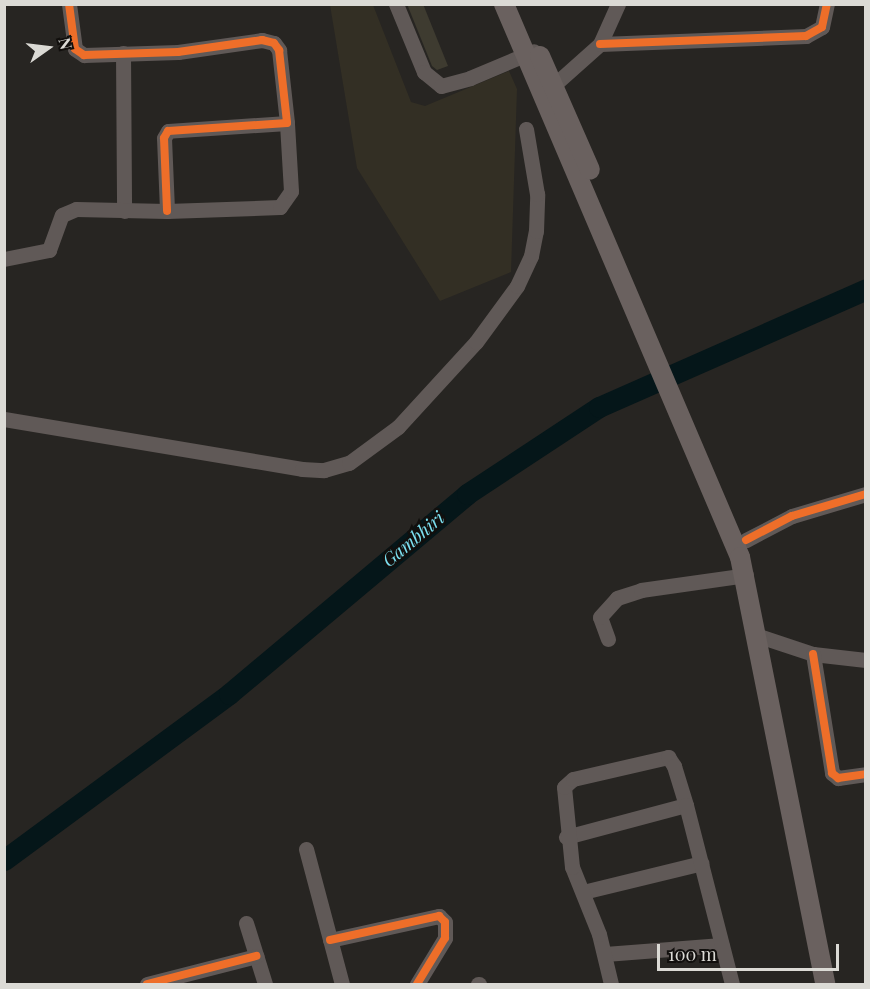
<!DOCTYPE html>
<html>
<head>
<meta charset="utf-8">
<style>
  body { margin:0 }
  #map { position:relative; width:870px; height:989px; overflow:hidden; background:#272522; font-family:"Playfair Display",serif }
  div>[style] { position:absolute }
  .built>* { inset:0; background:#332f24 }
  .river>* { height:21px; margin:-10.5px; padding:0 10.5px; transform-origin:10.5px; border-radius:10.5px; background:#051619 }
  .building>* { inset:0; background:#3e3b30 }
  .minor>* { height:15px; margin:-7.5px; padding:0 7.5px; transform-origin:7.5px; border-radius:7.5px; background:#605957 }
  .major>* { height:20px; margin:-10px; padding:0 10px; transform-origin:10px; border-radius:10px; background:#6a615f }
  .cycleway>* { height:8px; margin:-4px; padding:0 4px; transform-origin:4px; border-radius:4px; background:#ee6e29 }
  span { translate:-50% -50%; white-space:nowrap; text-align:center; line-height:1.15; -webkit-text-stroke:5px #110f0d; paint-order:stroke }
  .water-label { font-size:18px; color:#7ce1f1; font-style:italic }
  .frame { position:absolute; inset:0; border:6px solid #dbdad5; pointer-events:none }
  .north { position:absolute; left:18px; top:18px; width:60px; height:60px; -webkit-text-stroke:4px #110f0d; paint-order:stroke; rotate:76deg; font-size:16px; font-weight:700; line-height:24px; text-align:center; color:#dbdad5 }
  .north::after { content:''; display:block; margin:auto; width:21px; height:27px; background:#dbdad5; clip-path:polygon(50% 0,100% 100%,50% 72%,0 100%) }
  .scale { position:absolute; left:657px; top:944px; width:182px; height:27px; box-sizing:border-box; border:3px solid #dbdad5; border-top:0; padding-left:8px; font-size:18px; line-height:21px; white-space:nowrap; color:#dbdad5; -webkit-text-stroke:4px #110f0d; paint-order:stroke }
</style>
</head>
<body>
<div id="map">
  <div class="built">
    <div style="clip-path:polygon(330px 5px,373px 5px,411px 102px,425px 106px,509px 71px,517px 89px,511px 272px,440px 301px,357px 168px)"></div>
  </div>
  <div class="river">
    <div style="left:4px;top:860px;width:280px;rotate:-36.4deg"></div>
    <div style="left:229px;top:694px;width:311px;rotate:-40deg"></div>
    <div style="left:467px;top:494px;width:158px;rotate:-33.4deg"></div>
    <div style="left:599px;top:407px;width:292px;rotate:-23.8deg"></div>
  </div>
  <div class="building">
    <div style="clip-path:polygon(407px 4px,423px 4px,448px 66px,437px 70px,432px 66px)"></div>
  </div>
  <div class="minor">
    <div style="left:69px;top:4px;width:45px;rotate:82.4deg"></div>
    <div style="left:75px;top:49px;width:11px;rotate:34deg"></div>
    <div style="left:84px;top:55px;width:94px;rotate:-1.8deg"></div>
    <div style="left:178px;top:52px;width:85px;rotate:-8.1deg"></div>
    <div style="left:262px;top:40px;width:12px;rotate:14deg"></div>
    <div style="left:274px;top:43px;width:9px;rotate:54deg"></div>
    <div style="left:279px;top:50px;width:73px;rotate:83.7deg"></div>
    <div style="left:287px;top:123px;width:119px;rotate:176.2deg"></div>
    <div style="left:168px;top:131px;width:8px;rotate:120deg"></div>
    <div style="left:164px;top:138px;width:73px;rotate:87.6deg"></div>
    <div style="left:396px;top:4px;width:74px;rotate:67.6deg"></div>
    <div style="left:424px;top:72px;width:22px;rotate:39deg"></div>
    <div style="left:441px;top:86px;width:30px;rotate:-15deg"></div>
    <div style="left:470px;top:78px;width:69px;rotate:-22.9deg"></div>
    <div style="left:600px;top:44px;width:206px;rotate:-2.2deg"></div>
    <div style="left:806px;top:36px;width:18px;rotate:-29deg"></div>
    <div style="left:822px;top:27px;width:24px;rotate:-78deg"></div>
    <div style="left:123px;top:53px;width:158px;rotate:89.6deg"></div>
    <div style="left:554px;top:85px;width:62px;rotate:-41.7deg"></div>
    <div style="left:600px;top:44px;width:44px;rotate:-65.8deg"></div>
    <div style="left:4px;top:259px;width:46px;rotate:-11.3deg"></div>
    <div style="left:49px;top:250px;width:37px;rotate:-70deg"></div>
    <div style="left:62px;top:215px;width:15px;rotate:-23deg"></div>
    <div style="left:76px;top:209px;width:91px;rotate:1.3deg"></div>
    <div style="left:167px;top:211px;width:113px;rotate:-2deg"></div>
    <div style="left:280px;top:207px;width:19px;rotate:-55deg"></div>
    <div style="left:291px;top:191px;width:68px;rotate:-93.4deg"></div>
    <div style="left:4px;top:419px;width:302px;rotate:9.5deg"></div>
    <div style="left:302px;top:469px;width:22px;rotate:3deg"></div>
    <div style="left:324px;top:470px;width:26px;rotate:-16deg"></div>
    <div style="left:349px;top:463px;width:61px;rotate:-36.3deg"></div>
    <div style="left:398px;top:427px;width:115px;rotate:-47.5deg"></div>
    <div style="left:476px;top:342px;width:69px;rotate:-53.8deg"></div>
    <div style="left:517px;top:286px;width:33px;rotate:-65deg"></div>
    <div style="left:531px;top:256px;width:25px;rotate:-79deg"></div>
    <div style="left:536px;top:231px;width:37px;rotate:-88deg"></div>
    <div style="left:537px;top:194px;width:66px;rotate:-99.6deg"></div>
    <div style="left:746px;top:540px;width:52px;rotate:-27.6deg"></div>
    <div style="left:792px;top:516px;width:77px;rotate:-16.6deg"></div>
    <div style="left:759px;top:636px;width:57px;rotate:18.4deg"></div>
    <div style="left:813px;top:654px;width:53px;rotate:6.5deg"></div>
    <div style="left:608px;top:639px;width:23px;rotate:-110deg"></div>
    <div style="left:600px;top:617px;width:25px;rotate:-48deg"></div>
    <div style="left:617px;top:598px;width:25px;rotate:-18deg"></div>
    <div style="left:641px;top:590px;width:106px;rotate:-8.1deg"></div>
    <div style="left:813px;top:654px;width:121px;rotate:80.9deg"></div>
    <div style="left:832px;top:773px;width:8px;rotate:40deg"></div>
    <div style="left:838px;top:778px;width:28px;rotate:-8deg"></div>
    <div style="left:566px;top:837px;width:124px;rotate:-14.9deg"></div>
    <div style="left:306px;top:849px;width:140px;rotate:75.1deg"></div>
    <div style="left:583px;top:892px;width:122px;rotate:-13.7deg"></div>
    <div style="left:246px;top:923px;width:64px;rotate:72.7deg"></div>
    <div style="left:330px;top:940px;width:112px;rotate:-12.4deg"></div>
    <div style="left:439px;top:916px;width:8px;rotate:45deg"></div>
    <div style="left:445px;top:922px;width:16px;rotate:90deg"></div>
    <div style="left:445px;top:938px;width:54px;rotate:121.3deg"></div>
    <div style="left:605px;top:954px;width:117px;rotate:-4.4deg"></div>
    <div style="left:147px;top:984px;width:113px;rotate:-14.4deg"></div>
    <div style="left:478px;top:984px;width:1px"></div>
    <div style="left:611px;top:984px;width:51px;rotate:-103.5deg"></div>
    <div style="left:599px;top:934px;width:72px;rotate:-111.9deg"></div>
    <div style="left:572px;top:867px;width:80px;rotate:-95.7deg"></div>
    <div style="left:564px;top:787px;width:12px;rotate:-42deg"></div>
    <div style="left:573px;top:779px;width:98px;rotate:-13deg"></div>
    <div style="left:668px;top:757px;width:11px;rotate:56deg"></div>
    <div style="left:674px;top:766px;width:41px;rotate:72.9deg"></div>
    <div style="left:686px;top:805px;width:185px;rotate:75.6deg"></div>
  </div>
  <div class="major">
    <div style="left:504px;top:4px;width:601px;rotate:66.89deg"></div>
    <div style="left:740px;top:557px;width:435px;rotate:78.7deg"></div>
    <div style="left:540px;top:56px;width:124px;rotate:66.3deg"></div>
  </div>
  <div class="cycleway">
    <div style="left:69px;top:4px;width:45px;rotate:82.4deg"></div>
    <div style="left:75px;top:49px;width:11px;rotate:34deg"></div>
    <div style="left:84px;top:55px;width:94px;rotate:-1.8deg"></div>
    <div style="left:178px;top:52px;width:85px;rotate:-8.1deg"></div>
    <div style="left:262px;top:40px;width:12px;rotate:14deg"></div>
    <div style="left:274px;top:43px;width:9px;rotate:54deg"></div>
    <div style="left:279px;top:50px;width:73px;rotate:83.7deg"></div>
    <div style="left:287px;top:123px;width:119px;rotate:176.2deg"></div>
    <div style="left:168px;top:131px;width:8px;rotate:120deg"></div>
    <div style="left:164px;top:138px;width:73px;rotate:87.6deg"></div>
    <div style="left:600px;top:44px;width:206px;rotate:-2.2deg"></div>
    <div style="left:806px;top:36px;width:18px;rotate:-29deg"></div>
    <div style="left:822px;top:27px;width:24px;rotate:-78deg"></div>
    <div style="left:746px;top:540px;width:52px;rotate:-27.6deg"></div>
    <div style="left:792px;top:516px;width:77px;rotate:-16.6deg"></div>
    <div style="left:813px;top:654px;width:121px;rotate:80.9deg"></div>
    <div style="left:832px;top:773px;width:8px;rotate:40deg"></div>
    <div style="left:838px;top:778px;width:28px;rotate:-8deg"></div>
    <div style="left:330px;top:940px;width:112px;rotate:-12.4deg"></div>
    <div style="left:439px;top:916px;width:8px;rotate:45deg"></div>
    <div style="left:445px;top:922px;width:16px;rotate:90deg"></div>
    <div style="left:445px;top:938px;width:54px;rotate:121.3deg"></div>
    <div style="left:147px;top:984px;width:113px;rotate:-14.4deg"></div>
  </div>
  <div class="water-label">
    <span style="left:413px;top:539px;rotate:-40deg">Gambhiri</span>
  </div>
  <div class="frame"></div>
  <div class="north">N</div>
  <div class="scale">100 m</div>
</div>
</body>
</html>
